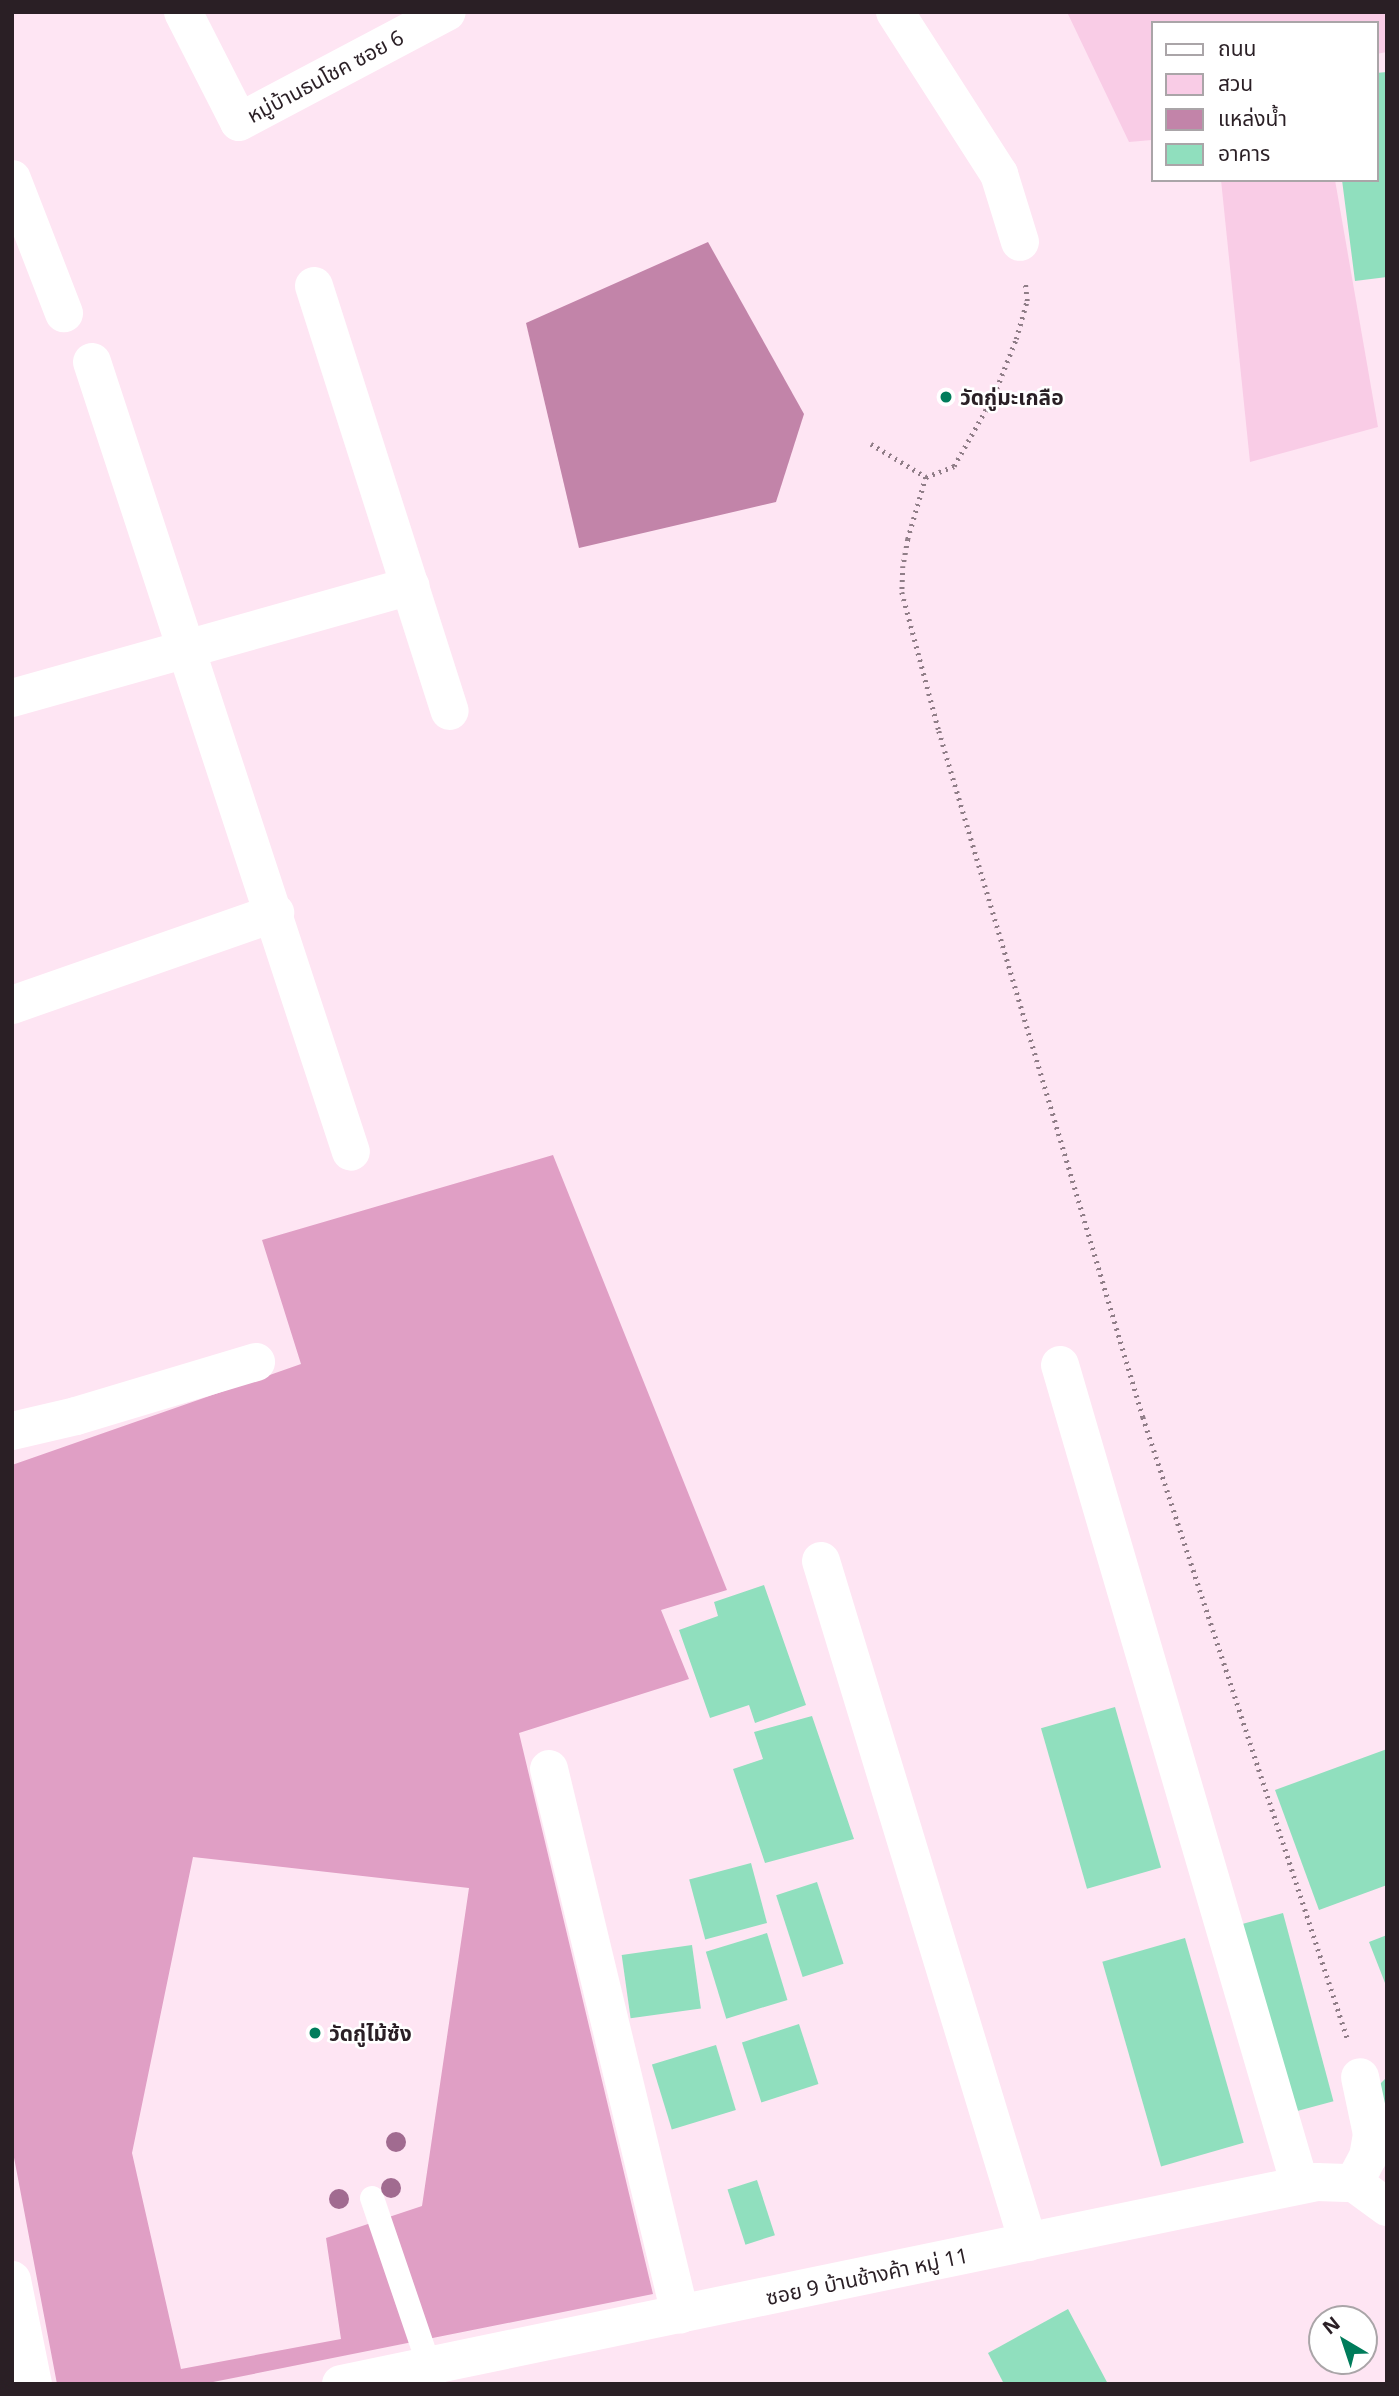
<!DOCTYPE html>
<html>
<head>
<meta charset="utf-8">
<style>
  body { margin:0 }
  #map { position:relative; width:1399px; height:2396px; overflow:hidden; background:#fee5f3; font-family:"Noto Sans","Noto Sans Thai",sans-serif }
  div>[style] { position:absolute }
  .green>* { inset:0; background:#f9cce6 }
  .forest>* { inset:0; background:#e09fc5 }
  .water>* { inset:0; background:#c284a9 }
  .building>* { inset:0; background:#90dfbe; transform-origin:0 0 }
  .path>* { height:4.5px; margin-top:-2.25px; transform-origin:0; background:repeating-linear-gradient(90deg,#8f7d87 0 2px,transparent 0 7px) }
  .service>* { height:24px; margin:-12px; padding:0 12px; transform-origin:12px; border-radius:12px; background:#fff }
  .minor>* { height:38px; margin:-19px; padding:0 19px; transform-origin:19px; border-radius:19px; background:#fff }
  .trees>* { width:20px; height:20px; margin:-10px; border-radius:50%; background:#a16b90 }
  .dots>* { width:19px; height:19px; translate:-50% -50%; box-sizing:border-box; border:4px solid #fff; border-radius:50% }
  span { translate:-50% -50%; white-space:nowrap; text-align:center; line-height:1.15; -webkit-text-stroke:5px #fff; paint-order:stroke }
  .street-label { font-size:21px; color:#2a1f25 }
  .poi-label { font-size:21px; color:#2a1f25; font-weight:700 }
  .left { translate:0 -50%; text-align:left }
  .frame { position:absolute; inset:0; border:14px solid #2a1f25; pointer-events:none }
  .legend { position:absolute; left:1151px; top:21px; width:228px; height:161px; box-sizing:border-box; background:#fff; border:2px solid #aaa5a8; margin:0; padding:9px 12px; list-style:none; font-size:21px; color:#2a1f25 }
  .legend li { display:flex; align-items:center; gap:14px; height:35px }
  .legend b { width:35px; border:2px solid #aaa5a8 }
  .north { position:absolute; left:1308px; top:2305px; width:70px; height:70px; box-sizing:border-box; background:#fff; border:2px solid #aaa5a8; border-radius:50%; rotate:321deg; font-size:19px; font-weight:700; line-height:28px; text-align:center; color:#2a1f25 }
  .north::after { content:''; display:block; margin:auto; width:24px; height:32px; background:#007c5b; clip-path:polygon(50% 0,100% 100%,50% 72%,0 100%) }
</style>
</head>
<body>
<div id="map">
  <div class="green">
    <div style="clip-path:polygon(1067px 12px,1387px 12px,1387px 52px,1376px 54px,1376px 23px,1152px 23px,1152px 140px,1129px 142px)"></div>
    <div style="clip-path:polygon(1221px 180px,1335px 180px,1378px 427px,1250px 462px)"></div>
  </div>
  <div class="forest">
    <div style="clip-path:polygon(evenodd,553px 1155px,727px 1590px,661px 1610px,689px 1679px,519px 1733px,653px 2294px,203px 2384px,57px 2384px,12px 2147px,12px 1465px,301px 1364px,262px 1240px,553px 1155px,193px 1857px,469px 1888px,422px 2206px,326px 2238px,341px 2339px,181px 2369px,132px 2153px,193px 1857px)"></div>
  </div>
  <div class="water">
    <div style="clip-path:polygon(708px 242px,804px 414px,776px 502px,579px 548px,526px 323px)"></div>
  </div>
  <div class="building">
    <div style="clip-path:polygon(1387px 72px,1387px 277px,1355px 281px,1342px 180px,1376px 180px,1376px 73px)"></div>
    <div style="clip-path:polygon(764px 1585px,806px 1705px,755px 1723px,749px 1705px,710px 1718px,679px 1630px,718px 1616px,714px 1602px)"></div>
    <div style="left:1115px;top:1707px;width:167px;height:77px;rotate:74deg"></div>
    <div style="clip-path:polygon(812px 1716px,854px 1839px,765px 1863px,733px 1769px,763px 1759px,754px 1732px)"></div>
    <div style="clip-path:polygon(1387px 1749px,1387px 1885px,1319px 1910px,1275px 1790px)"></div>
    <div style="left:751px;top:1863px;width:62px;height:64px;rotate:75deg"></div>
    <div style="left:817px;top:1882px;width:86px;height:43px;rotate:72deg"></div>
    <div style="left:1283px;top:1913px;width:195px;height:49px;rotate:75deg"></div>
    <div style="left:767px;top:1933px;width:70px;height:64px;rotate:73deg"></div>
    <div style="clip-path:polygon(1387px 1935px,1387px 1988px,1369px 1942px)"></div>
    <div style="left:1185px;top:1938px;width:213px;height:86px;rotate:74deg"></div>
    <div style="left:692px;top:1945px;width:64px;height:71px;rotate:82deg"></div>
    <div style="left:799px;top:2024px;width:63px;height:60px;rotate:72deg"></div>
    <div style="left:716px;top:2045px;width:68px;height:67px;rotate:73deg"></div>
    <div style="clip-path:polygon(1387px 2077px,1387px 2110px,1370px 2094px)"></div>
    <div style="left:757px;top:2180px;width:58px;height:31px;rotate:72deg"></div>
    <div style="clip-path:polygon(1068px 2309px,1108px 2384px,1004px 2384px,988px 2353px)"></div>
  </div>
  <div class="path">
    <div style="left:871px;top:444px;width:64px;rotate:31deg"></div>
    <div style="left:926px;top:477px;width:30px;rotate:-21deg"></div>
    <div style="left:954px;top:466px;width:81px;rotate:-60.6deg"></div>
    <div style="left:994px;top:395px;width:60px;rotate:-68.6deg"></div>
    <div style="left:1016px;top:339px;width:40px;rotate:-74deg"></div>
    <div style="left:1027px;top:301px;width:18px;rotate:-96deg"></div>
    <div style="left:926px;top:477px;width:65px;rotate:106.2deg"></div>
    <div style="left:908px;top:539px;width:27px;rotate:100deg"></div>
    <div style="left:903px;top:566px;width:26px;rotate:92deg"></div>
    <div style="left:902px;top:592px;width:144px;rotate:75.1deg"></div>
    <div style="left:939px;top:731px;width:716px;rotate:73.44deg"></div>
    <div style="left:1143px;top:1417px;width:656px;rotate:71.79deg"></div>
  </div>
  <div class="service">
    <div style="left:372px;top:2198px;width:192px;rotate:71.2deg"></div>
  </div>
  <div class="minor">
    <div style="left:183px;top:12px;width:123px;rotate:63deg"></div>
    <div style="left:239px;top:122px;width:235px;rotate:-27.9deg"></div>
    <div style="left:895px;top:12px;width:193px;rotate:57.3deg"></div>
    <div style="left:999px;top:174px;width:71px;rotate:72.8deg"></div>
    <div style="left:12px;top:179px;width:144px;rotate:68.8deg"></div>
    <div style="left:314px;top:286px;width:446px;rotate:72.3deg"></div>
    <div style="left:92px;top:362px;width:831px;rotate:71.85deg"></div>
    <div style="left:12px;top:698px;width:414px;rotate:-15.7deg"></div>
    <div style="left:12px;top:1005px;width:279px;rotate:-19.3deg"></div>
    <div style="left:1060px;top:1365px;width:854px;rotate:73.69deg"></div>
    <div style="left:12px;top:1431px;width:66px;rotate:-13.2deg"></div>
    <div style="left:76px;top:1416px;width:188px;rotate:-16.7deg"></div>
    <div style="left:821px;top:1561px;width:712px;rotate:73.09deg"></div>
    <div style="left:549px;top:1769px;width:561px;rotate:76.48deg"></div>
    <div style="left:1354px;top:2183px;width:30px;rotate:-62deg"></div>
    <div style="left:1368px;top:2157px;width:23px;rotate:-80deg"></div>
    <div style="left:1372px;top:2134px;width:58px;rotate:-101.9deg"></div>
    <div style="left:12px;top:2280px;width:106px;rotate:78.6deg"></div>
    <div style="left:341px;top:2384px;width:996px;rotate:-11.7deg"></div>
    <div style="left:1316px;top:2182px;width:38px;rotate:2deg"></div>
    <div style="left:1354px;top:2183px;width:41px;rotate:36deg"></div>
  </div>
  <div class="trees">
    <div style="left:396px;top:2142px"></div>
    <div style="left:391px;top:2188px"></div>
    <div style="left:339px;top:2199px"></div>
  </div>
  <div class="dots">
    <div style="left:946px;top:397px;background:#007c5b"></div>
    <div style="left:315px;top:2033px;background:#007c5b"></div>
  </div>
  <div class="street-label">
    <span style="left:325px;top:76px;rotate:-28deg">หมู่บ้านธนโชค ซอย 6</span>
    <span style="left:867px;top:2276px;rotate:-12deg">ซอย 9 บ้านช้างค้า หมู่ 11</span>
  </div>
  <div class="poi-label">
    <span class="left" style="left:960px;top:397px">วัดกู่มะเกลือ</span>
    <span class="left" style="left:329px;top:2033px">วัดกู่ไม้ซ้ง</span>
  </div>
  <div class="frame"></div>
  <ul class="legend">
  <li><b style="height:9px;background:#fff"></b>ถนน</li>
  <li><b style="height:19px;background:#f9cce6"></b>สวน</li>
  <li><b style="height:19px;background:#c284a9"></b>แหล่งน้ำ</li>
  <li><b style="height:19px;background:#90dfbe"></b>อาคาร</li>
  </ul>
  <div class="north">N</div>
</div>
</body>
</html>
